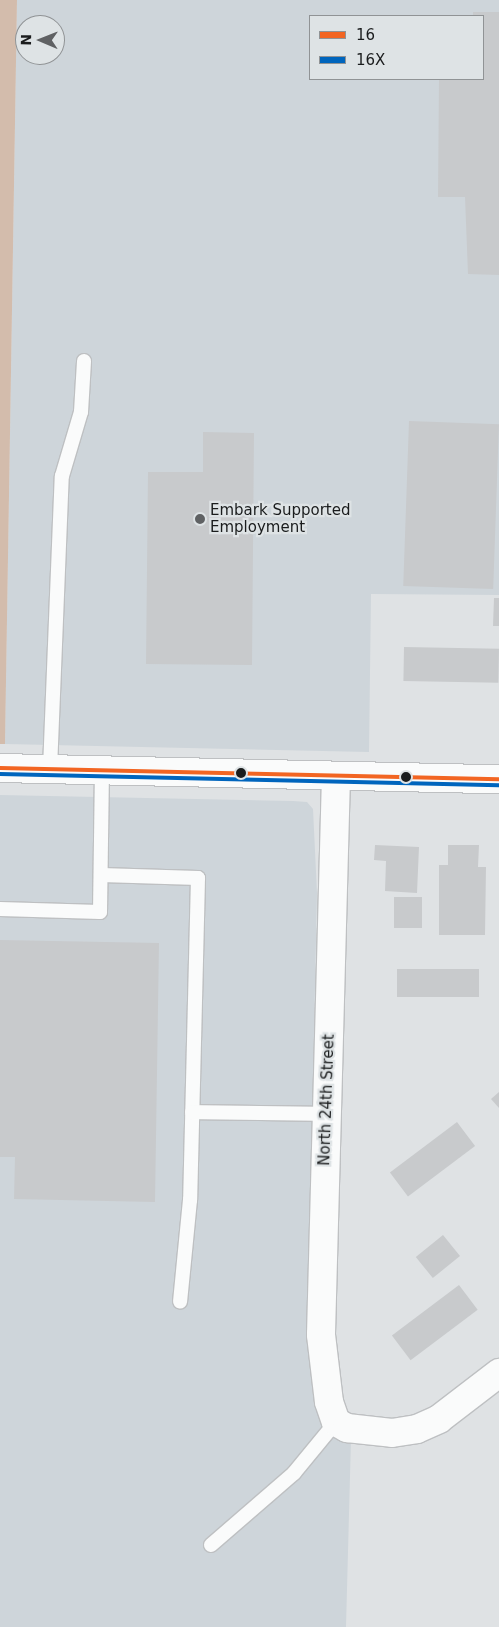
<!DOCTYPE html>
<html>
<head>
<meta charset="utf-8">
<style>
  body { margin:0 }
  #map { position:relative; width:499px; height:1627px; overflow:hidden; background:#dfe2e4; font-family:"DejaVu Sans",sans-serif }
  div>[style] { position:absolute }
  .built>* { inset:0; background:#ced5da }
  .forest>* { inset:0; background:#d3bcac }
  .building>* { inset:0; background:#c8cacc; transform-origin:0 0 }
  .roads { filter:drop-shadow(1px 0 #bec0c2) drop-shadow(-1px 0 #bec0c2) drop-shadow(0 1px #bec0c2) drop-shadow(0 -1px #bec0c2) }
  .service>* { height:14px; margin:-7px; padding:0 7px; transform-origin:7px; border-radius:7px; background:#fafbfb }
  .minor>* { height:28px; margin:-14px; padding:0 14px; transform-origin:14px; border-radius:14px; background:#fafbfb }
  .tertiary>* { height:28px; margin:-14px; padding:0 14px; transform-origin:14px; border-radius:14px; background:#fafbfb }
  .bus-1>* { height:4px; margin:-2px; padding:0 2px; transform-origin:2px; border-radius:2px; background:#f26522 }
  .bus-2>* { height:4px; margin:-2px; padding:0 2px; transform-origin:2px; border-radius:2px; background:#0065bd }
  .dots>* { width:14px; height:14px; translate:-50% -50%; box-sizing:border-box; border:2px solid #dee3e5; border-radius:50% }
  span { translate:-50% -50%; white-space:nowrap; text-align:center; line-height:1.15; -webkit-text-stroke:4.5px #dee3e5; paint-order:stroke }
  .poi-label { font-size:15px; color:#1a1c1d }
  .left { translate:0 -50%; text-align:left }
  .street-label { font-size:15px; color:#1a1c1d }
  .legend { position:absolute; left:309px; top:15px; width:175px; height:65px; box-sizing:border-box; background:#dee3e5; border:1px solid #909395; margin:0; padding:6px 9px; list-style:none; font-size:15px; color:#1a1c1d }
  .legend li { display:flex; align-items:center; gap:10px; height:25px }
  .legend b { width:25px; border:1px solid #909395 }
  .north { position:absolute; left:15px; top:15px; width:50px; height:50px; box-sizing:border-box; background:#dee3e5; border:1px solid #909395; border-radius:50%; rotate:271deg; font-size:14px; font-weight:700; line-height:20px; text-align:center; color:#1a1c1d }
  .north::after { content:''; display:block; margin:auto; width:18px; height:22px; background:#5f6163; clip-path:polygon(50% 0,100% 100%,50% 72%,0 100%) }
</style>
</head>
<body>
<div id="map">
  <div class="built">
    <div style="clip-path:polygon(evenodd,17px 0,499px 0,499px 595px,371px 594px,369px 752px,5px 744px,17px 0,310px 16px,483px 16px,483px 79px,310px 79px,310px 16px,17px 0,25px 25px,55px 25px,55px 55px,25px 55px,25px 25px)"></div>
    <div style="clip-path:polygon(0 795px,293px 801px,307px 802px,313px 809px,317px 893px,308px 1317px,314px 1392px,324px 1414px,351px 1439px,346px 1627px,0 1627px)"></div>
  </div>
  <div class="forest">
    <div style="clip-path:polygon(0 0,17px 0,5px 744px,0 744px)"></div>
  </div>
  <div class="building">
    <div style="clip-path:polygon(473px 12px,499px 12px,499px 275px,468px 274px,465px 197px,438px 197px,439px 79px,483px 79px,483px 16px,473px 16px)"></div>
    <div style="left:409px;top:421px;width:90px;height:165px;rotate:2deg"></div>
    <div style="clip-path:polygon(203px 432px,254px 433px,252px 665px,146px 664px,148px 472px,203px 472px)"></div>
    <div style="clip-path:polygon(494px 598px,499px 598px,499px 626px,493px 626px)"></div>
    <div style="left:404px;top:647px;width:95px;height:34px;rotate:1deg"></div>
    <div style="clip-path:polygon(375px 845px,419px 847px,417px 893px,385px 891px,386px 861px,374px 860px)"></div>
    <div style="clip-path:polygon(448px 845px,479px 845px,478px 867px,486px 867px,485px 935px,439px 935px,439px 865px,448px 865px)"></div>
    <div style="left:394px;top:897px;width:28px;height:31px"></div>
    <div style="clip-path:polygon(0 940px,159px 943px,155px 1202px,14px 1199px,15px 1157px,0 1157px)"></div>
    <div style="left:397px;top:969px;width:82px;height:28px"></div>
    <div style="clip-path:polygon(499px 1092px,499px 1108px,491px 1099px)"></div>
    <div style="left:457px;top:1122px;width:30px;height:84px;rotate:53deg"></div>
    <div style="left:443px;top:1235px;width:27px;height:35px;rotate:51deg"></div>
    <div style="left:459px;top:1285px;width:31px;height:84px;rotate:53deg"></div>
  </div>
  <div class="roads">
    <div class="service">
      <div style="left:50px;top:769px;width:293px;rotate:-87.7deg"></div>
      <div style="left:62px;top:476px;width:67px;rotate:-73.5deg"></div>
      <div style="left:81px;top:412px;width:51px;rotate:-86.6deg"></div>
      <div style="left:101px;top:875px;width:97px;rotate:1.8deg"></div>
      <div style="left:198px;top:878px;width:322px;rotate:91.4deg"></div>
      <div style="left:190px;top:1200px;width:102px;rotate:95.6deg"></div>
      <div style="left:0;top:909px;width:100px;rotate:1.7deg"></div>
      <div style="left:100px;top:912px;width:140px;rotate:-89.2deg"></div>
      <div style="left:192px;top:1112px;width:135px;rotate:0.8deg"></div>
      <div style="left:211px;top:1545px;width:110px;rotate:-40.9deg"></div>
      <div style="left:294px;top:1473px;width:66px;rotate:-50.5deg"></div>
    </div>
    <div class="minor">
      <div style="left:336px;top:776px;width:559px;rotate:91.54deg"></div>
      <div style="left:321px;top:1335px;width:67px;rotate:83.2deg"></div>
      <div style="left:329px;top:1402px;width:21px;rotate:71deg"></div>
      <div style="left:336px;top:1422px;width:13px;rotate:29deg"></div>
      <div style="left:347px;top:1428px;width:45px;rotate:6.3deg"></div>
      <div style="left:392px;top:1433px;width:25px;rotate:-9deg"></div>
      <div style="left:417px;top:1429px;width:24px;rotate:-24deg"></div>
      <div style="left:439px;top:1419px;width:76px;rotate:-37.5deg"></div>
    </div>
    <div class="tertiary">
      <div style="left:0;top:768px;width:499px;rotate:1.3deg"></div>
    </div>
  </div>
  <div class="bus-1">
    <div style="left:0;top:768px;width:499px;rotate:1.3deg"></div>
  </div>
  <div class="bus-2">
    <div style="left:0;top:774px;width:499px;rotate:1.3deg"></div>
  </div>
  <div class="dots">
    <div style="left:200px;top:519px;background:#5f6163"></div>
    <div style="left:241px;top:773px;background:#1a1c1d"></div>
    <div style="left:406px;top:777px;background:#1a1c1d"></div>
  </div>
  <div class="poi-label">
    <span class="left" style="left:210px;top:519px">Embark Supported<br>Employment</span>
  </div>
  <div class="street-label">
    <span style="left:327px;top:1100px;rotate:-88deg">North 24th Street</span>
  </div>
  <ul class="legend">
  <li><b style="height:6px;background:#f26522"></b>16</li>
  <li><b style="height:6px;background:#0065bd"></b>16X</li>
  </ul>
  <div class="north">N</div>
</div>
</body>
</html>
